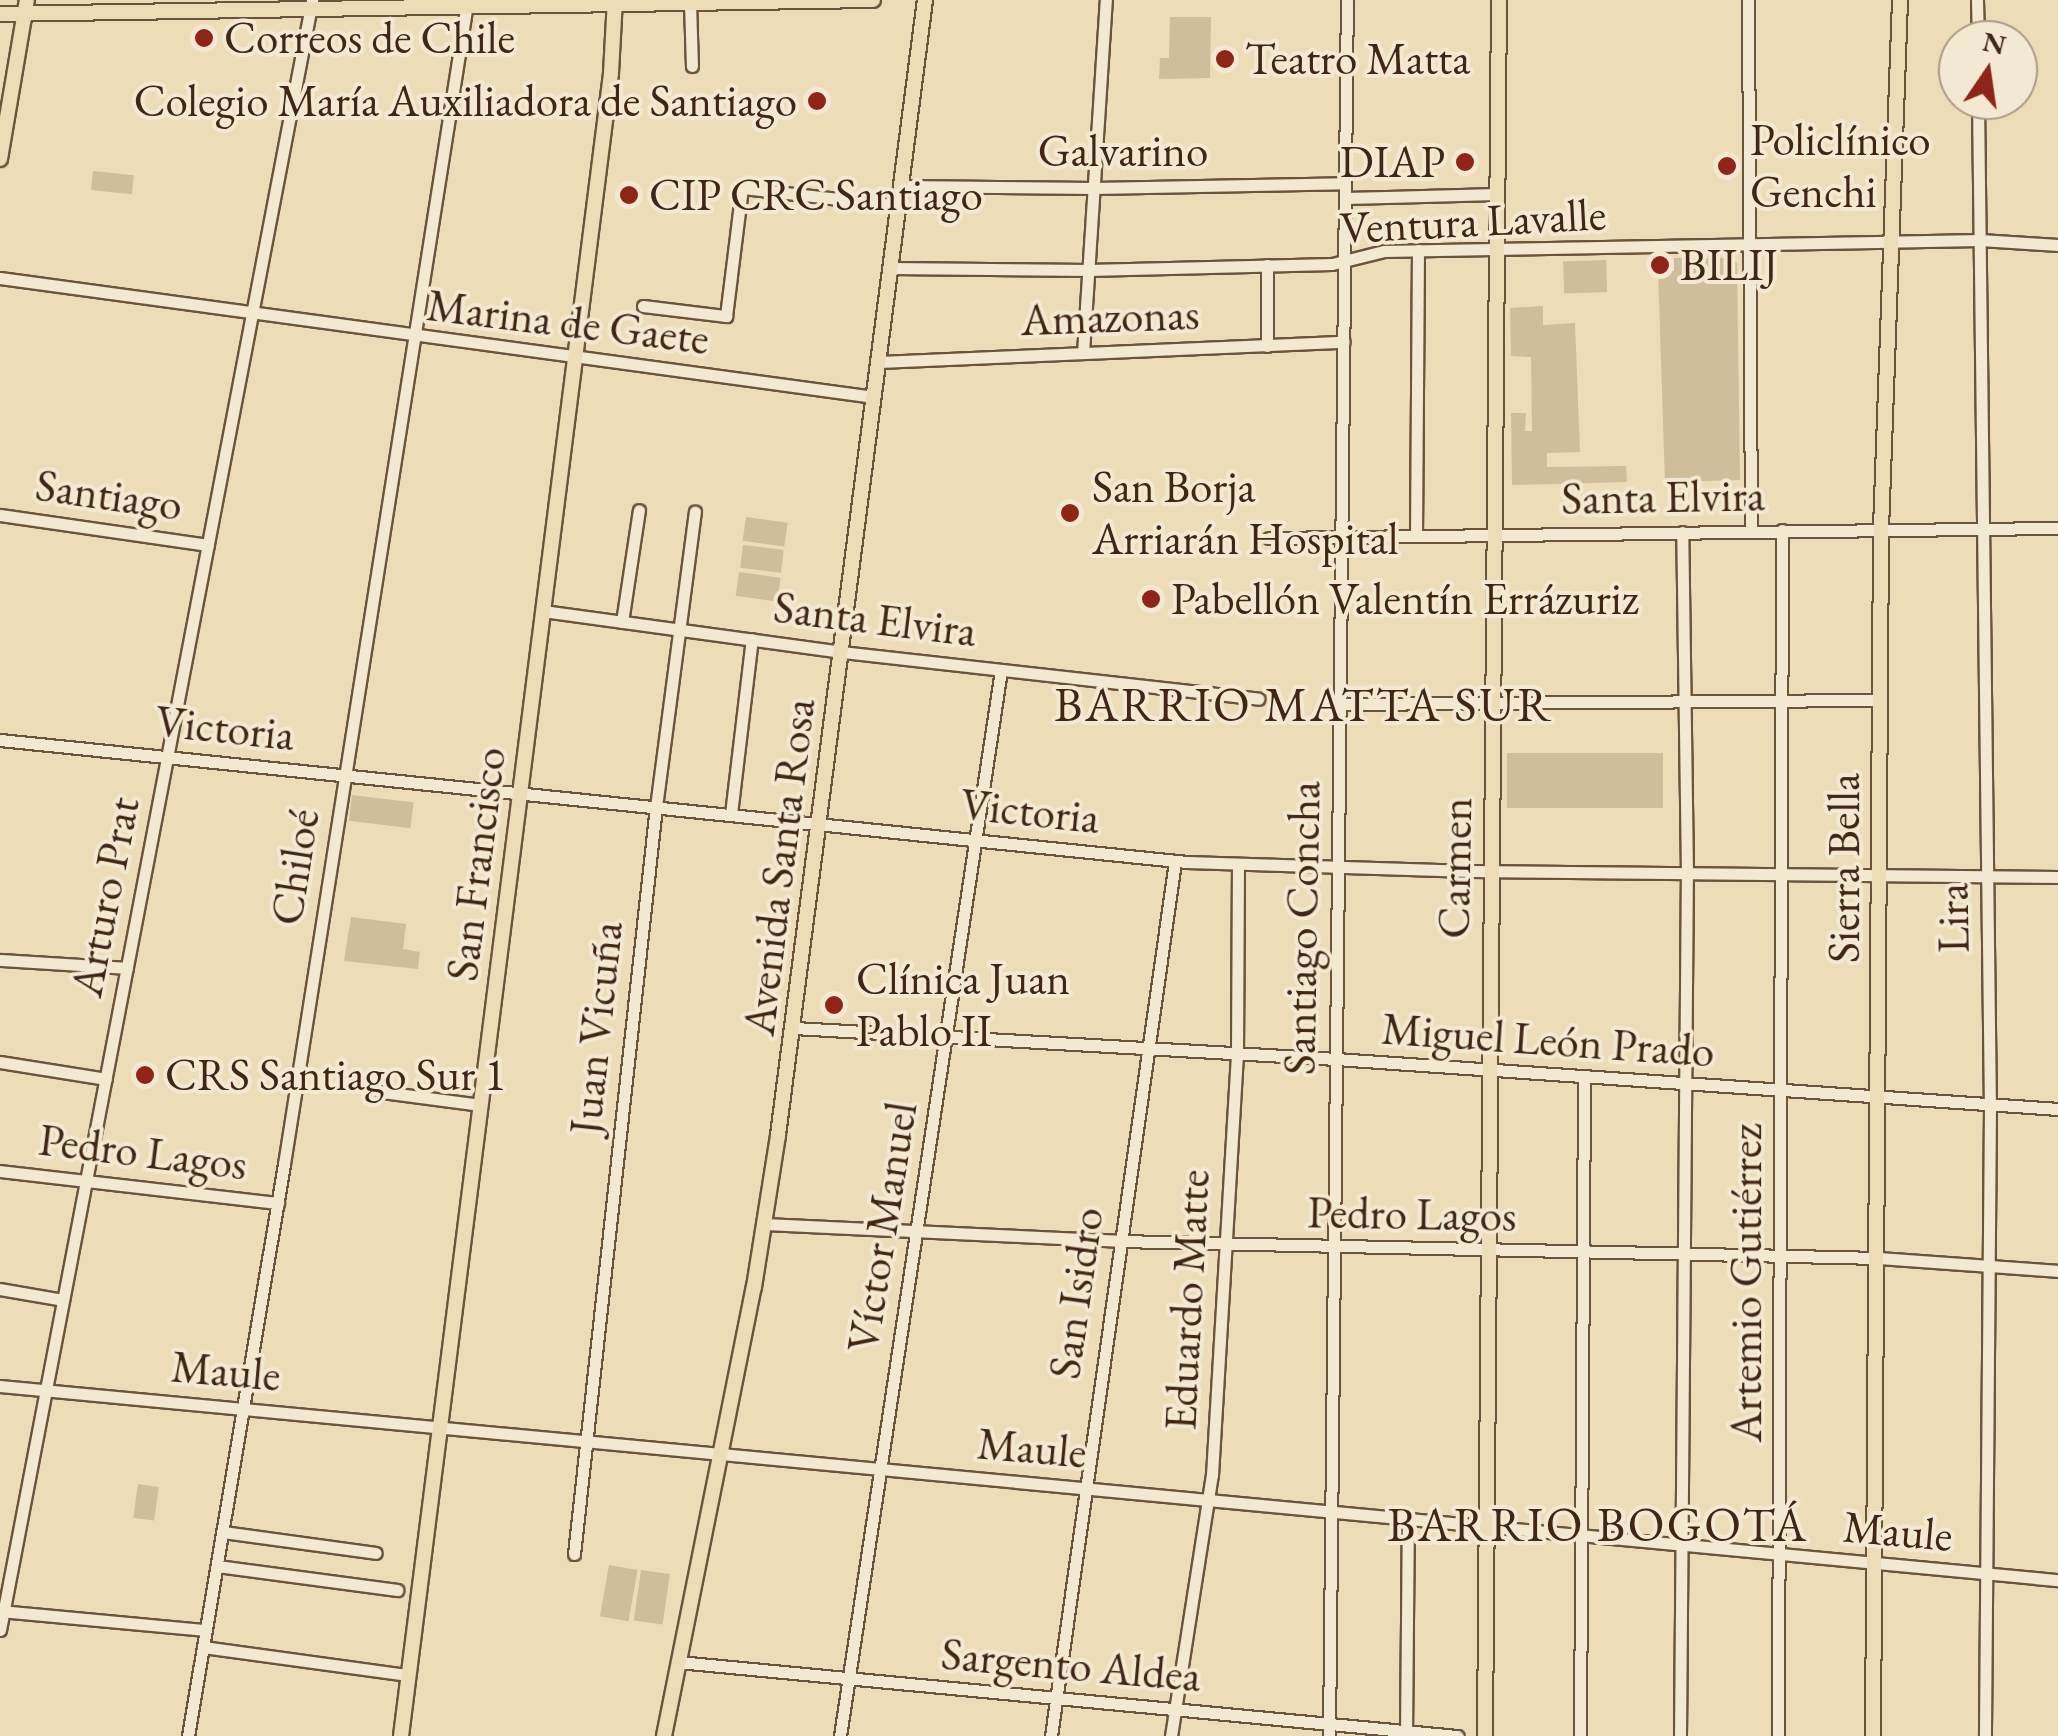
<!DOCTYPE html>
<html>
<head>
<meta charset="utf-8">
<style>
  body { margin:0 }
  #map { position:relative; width:2058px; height:1736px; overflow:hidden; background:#ecdcb8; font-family:"EB Garamond",serif }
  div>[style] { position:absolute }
  .green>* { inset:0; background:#cfbd9c; transform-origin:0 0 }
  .roads { filter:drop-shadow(2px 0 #6b543e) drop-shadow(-2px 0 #6b543e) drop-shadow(0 2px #6b543e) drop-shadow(0 -2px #6b543e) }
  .minor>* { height:11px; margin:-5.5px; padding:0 5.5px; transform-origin:5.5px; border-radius:5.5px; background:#f3e8d1 }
  .major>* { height:14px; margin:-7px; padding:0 7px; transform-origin:7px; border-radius:7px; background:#ecdcb8 }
  .dots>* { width:28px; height:28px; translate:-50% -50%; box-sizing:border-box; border:5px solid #f3e8d1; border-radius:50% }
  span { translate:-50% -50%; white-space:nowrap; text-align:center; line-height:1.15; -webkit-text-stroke:8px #f3e8d1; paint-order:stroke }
  .poi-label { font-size:45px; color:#402616 }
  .left { translate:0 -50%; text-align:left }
  .right { translate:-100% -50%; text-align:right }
  .street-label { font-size:45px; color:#402616 }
  .neighbourhood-label { font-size:48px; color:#402616; letter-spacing:2.5px }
  .north { position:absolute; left:1938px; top:20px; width:100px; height:100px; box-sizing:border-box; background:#f3e8d1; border:2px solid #ab9a86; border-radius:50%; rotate:13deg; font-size:28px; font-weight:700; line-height:40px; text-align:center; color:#402616 }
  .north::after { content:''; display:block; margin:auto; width:35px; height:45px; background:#8f2418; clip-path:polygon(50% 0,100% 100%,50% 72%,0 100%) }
</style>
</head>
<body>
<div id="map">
  <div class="green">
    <div style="clip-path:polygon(1170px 17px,1211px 17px,1210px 78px,1159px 79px,1160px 58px,1169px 58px)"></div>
    <div style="left:93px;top:171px;width:41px;height:19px;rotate:6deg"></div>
    <div style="clip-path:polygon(1674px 258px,1732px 258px,1737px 263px,1740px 480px,1665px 482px,1658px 271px,1674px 271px)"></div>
    <div style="left:1606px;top:260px;width:32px;height:43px;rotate:88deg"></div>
    <div style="clip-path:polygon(1543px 306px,1543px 325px,1575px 323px,1580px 452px,1547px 453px,1547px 467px,1626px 466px,1627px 482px,1512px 485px,1511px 413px,1526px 413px,1525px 431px,1532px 431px,1531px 357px,1511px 356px,1510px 308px)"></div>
    <div style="left:746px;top:517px;width:42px;height:24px;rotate:8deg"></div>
    <div style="left:743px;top:545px;width:41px;height:23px;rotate:7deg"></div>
    <div style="left:739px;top:572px;width:42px;height:24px;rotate:8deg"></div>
    <div style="left:1507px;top:753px;width:156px;height:55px"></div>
    <div style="left:352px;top:795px;width:62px;height:26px;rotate:7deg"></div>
    <div style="clip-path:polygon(351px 917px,406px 924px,403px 949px,420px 952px,418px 969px,344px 961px)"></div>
    <div style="left:138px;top:1484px;width:21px;height:34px;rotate:8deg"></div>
    <div style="left:609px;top:1565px;width:29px;height:52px;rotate:10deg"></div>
    <div style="left:641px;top:1570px;width:29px;height:51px;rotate:8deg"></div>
  </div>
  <div class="roads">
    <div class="minor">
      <div style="left:1748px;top:0;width:531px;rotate:89.68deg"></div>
      <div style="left:1977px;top:0;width:40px;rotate:88.6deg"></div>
      <div style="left:690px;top:3px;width:63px;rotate:88.2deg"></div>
      <div style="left:1978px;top:100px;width:1007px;rotate:89.32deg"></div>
      <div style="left:1990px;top:1107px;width:629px;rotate:90.46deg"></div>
      <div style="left:901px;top:186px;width:193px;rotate:0.6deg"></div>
      <div style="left:1094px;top:188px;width:251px;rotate:-1.1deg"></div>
      <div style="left:1345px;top:198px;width:152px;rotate:-1.5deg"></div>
      <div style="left:1267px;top:265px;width:81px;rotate:90deg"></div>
      <div style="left:891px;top:268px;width:197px;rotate:0.6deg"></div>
      <div style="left:1088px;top:270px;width:244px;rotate:-1.4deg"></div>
      <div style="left:1332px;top:264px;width:54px;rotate:-14deg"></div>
      <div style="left:1384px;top:251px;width:596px;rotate:-1.06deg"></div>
      <div style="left:1980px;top:240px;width:78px;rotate:3.7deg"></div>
      <div style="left:0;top:278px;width:882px;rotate:7.75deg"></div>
      <div style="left:643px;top:306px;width:84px;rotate:6.9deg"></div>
      <div style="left:726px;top:316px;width:129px;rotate:-82.9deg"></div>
      <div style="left:742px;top:188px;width:158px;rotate:6.5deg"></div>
      <div style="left:1083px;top:353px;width:354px;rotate:-86.3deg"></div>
      <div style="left:879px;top:362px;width:465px;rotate:-2.5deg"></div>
      <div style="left:0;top:515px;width:210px;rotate:8.2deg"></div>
      <div style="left:1416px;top:536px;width:286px;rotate:-89.6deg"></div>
      <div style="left:1269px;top:538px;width:789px;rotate:-0.73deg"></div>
      <div style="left:543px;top:611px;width:302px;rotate:7.8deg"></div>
      <div style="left:842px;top:652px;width:419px;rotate:6.4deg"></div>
      <div style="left:622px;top:622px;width:113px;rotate:-81.4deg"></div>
      <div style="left:1340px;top:704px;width:539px;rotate:-0.43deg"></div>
      <div style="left:0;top:740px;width:1193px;rotate:5.87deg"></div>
      <div style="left:1187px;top:862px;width:284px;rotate:1.8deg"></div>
      <div style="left:1471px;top:871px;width:587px;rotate:0.59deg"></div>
      <div style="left:731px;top:814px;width:176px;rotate:-83.2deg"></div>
      <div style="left:0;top:960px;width:127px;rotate:3.6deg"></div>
      <div style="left:794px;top:1028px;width:543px;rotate:3.27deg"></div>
      <div style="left:1336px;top:1059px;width:724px;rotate:3.96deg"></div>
      <div style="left:0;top:1062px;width:107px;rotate:9.1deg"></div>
      <div style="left:382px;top:1092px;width:100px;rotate:7.5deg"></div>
      <div style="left:0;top:1171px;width:280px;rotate:6.6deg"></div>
      <div style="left:765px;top:1224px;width:354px;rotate:2.7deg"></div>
      <div style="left:1119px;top:1241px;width:758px;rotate:1.28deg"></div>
      <div style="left:1877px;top:1258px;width:181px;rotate:4.1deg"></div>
      <div style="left:0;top:1289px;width:64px;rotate:9.9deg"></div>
      <div style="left:0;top:1386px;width:2067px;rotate:5.39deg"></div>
      <div style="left:223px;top:1532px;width:154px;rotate:7.8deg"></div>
      <div style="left:574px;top:1554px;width:751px;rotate:-83.74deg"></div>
      <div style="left:656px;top:807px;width:298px;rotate:-82.5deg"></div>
      <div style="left:217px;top:1566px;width:182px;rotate:7.6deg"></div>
      <div style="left:0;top:1611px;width:207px;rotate:5.3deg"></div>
      <div style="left:0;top:1630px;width:1660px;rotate:-79.16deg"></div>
      <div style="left:203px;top:1647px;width:207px;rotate:7.8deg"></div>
      <div style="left:678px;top:1662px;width:783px;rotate:5.43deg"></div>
      <div style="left:188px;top:1736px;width:580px;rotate:-80.47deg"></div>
      <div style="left:284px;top:1164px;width:1175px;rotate:-81.04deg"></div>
      <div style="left:840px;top:1736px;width:1078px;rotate:-81.41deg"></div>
      <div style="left:1051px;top:1736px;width:884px;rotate:-81.93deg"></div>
      <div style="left:1171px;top:1736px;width:264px;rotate:-81.1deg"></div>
      <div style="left:1212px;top:1475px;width:422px;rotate:-86.6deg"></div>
      <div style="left:1237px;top:1054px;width:189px;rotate:-89.7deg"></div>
      <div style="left:1329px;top:1736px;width:1736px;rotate:-89.41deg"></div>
      <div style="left:1406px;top:1736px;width:215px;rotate:-89.5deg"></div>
      <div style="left:1580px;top:1736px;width:658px;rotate:-89.65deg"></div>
      <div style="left:1680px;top:1736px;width:863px;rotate:-89.54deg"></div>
      <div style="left:1687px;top:873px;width:341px;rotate:-90.8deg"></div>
      <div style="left:1778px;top:1736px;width:1206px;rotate:-89.81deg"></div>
    </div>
    <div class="major">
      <div style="left:0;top:14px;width:873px;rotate:-0.92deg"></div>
      <div style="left:0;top:159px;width:161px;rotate:-80.4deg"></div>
      <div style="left:401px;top:1736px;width:1676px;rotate:-82.8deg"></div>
      <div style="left:611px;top:73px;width:73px;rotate:-86.9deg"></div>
      <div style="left:664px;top:1736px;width:458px;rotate:-78.7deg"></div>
      <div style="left:754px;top:1287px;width:154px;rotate:-81deg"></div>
      <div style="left:778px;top:1135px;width:1144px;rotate:-82.62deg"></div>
      <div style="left:1485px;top:1736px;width:1736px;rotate:-89.54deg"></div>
      <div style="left:1873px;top:1736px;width:1207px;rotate:-89.62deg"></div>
      <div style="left:1881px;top:529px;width:529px;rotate:-87.94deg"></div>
    </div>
  </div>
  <div class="dots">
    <div style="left:204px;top:38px;background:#8f2418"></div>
    <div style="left:1225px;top:59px;background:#8f2418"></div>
    <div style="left:817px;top:101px;background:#8f2418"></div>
    <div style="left:1465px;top:162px;background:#8f2418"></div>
    <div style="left:1727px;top:166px;background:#8f2418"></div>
    <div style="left:629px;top:195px;background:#8f2418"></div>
    <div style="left:1660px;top:265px;background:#8f2418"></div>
    <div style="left:1070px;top:513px;background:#8f2418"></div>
    <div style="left:1151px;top:599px;background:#8f2418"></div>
    <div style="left:834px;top:1005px;background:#8f2418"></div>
    <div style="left:145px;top:1075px;background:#8f2418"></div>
  </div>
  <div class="poi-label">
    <span class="left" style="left:224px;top:38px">Correos de Chile</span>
    <span class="left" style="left:1245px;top:59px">Teatro Matta</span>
    <span class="right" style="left:797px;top:101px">Colegio María Auxiliadora de Santiago</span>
    <span class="left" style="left:1750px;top:166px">Policlínico<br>Genchi</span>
    <span class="right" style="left:1445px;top:162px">DIAP</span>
    <span class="left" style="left:649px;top:195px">CIP CRC Santiago</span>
    <span class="left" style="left:1680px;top:265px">BILIJ</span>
    <span class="left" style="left:1092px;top:513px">San Borja<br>Arriarán Hospital</span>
    <span class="left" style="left:1171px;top:599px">Pabellón Valentín Errázuriz</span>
    <span class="left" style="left:856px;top:1005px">Clínica Juan<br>Pablo II</span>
    <span class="left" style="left:165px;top:1075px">CRS Santiago Sur 1</span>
  </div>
  <div class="street-label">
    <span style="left:1123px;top:151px">Galvarino</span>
    <span style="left:1473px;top:221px;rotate:-3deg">Ventura Lavalle</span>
    <span style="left:1110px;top:317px;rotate:-2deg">Amazonas</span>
    <span style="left:568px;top:322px;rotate:7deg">Marina de Gaete</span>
    <span style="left:109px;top:495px;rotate:8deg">Santiago</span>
    <span style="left:1663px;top:497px;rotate:-1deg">Santa Elvira</span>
    <span style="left:875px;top:619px;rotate:7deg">Santa Elvira</span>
    <span style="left:225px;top:728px;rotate:6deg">Victoria</span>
    <span style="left:1030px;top:811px;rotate:6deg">Victoria</span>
    <span style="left:476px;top:864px;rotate:-83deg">San Francisco</span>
    <span style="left:295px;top:867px;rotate:-81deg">Chiloé</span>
    <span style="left:779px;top:867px;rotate:-83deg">Avenida Santa Rosa</span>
    <span style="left:1455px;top:868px;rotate:-89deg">Carmen</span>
    <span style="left:1844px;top:868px;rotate:-90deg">Sierra Bella</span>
    <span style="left:105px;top:897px;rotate:-79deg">Arturo Prat</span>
    <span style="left:1953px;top:918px;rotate:-91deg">Lira</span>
    <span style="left:1302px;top:928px;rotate:-89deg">Santiago Concha</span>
    <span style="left:596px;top:1028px;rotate:-84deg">Juan Vicuña</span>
    <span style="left:1548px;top:1040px;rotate:4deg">Miguel León Prado</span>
    <span style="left:143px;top:1152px;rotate:7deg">Pedro Lagos</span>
    <span style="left:1412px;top:1214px;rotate:1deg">Pedro Lagos</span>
    <span style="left:882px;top:1227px;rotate:-81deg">Víctor Manuel</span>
    <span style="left:1746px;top:1283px;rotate:-90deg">Artemio Gutiérrez</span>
    <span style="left:1076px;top:1293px;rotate:-82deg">San Isidro</span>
    <span style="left:1187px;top:1300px;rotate:-87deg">Eduardo Matte</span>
    <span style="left:226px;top:1371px;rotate:5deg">Maule</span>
    <span style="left:1032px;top:1448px;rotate:5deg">Maule</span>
    <span style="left:1898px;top:1531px;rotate:5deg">Maule</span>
    <span style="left:1071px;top:1665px;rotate:5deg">Sargento Aldea</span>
  </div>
  <div class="neighbourhood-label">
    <span style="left:1304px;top:705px">BARRIO MATTA SUR</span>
    <span style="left:1598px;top:1525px">BARRIO BOGOTÁ</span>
  </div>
  <div class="north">N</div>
</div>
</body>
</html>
